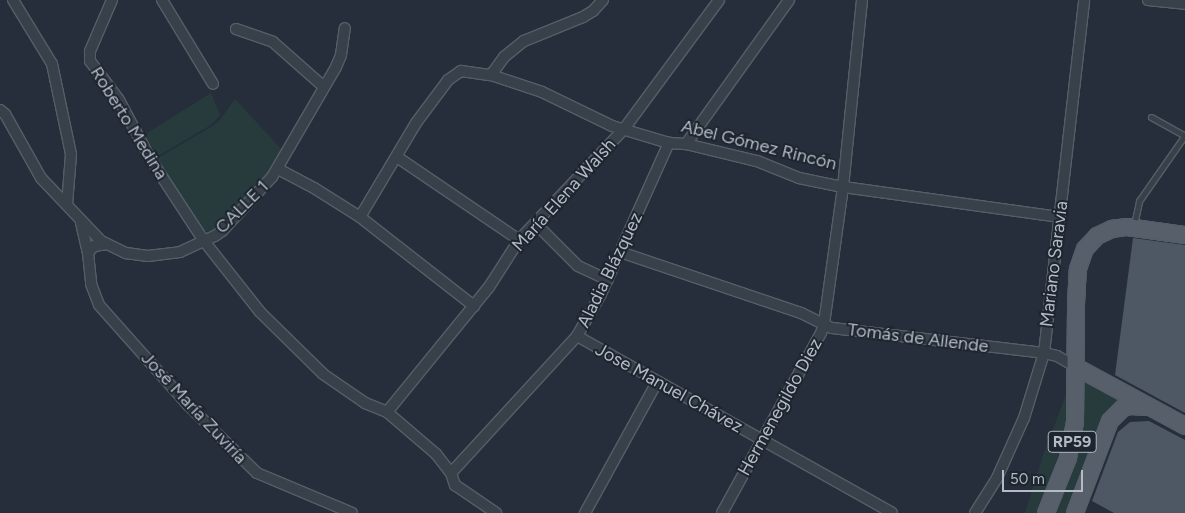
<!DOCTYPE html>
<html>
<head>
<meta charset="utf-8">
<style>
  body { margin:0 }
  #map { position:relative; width:1185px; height:513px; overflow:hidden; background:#252e3a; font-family:Figtree,sans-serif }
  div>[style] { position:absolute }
  .green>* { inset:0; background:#273b3c }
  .building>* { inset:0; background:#4e5865 }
  .roads { filter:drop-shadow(1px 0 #565e68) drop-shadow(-1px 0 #565e68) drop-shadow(0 1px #565e68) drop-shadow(0 -1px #565e68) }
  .lane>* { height:5px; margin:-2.5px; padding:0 2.5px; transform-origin:2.5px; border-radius:2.5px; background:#38404a }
  .street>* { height:10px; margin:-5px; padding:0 5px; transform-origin:5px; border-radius:5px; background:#38404a }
  .primary>* { height:16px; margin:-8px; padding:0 8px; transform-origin:8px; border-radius:8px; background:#565f6a }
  span { translate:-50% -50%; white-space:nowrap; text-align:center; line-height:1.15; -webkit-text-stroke:4px #1d252f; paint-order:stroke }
  .shield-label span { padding:1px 4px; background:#1d252f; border:1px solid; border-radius:4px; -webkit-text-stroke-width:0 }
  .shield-label { font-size:16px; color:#b4bbc6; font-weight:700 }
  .street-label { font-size:18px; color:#b4bbc6 }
  .scale { position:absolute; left:1002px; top:470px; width:81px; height:22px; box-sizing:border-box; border:2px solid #b4bbc6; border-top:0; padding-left:6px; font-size:15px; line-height:18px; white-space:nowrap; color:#b4bbc6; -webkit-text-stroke:4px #1d252f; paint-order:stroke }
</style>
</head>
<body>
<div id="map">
  <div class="green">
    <div style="clip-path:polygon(211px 93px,220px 115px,211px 125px,158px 156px,144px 135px)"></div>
    <div style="clip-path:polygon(235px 99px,283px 151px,270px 172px,217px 230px,207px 231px,202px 229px,156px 159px,211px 127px,220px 120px)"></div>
    <div style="clip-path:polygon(1082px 378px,1128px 402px,1069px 513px,1055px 513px,1066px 486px,1082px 426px)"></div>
    <div style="clip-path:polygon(1072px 379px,1068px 426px,1042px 505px,1038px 513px,1025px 513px,1043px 455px)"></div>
  </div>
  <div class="building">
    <div style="clip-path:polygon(1133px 238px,1185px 245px,1185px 413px,1115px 375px)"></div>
    <div style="clip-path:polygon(1149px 421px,1185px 440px,1185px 513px,1114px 513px,1092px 501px,1118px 432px,1130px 422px)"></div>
  </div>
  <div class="roads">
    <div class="lane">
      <div style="left:1151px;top:117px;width:39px;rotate:29deg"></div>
      <div style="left:1134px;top:225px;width:25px;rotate:-78deg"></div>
      <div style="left:1139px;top:201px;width:80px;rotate:-55.1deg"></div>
    </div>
    <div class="street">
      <div style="left:13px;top:0;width:75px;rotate:58.6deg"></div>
      <div style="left:52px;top:64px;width:92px;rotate:78.1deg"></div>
      <div style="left:71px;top:154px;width:51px;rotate:94.5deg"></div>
      <div style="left:112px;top:0;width:56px;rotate:113.3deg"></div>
      <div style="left:90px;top:51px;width:10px;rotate:90deg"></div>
      <div style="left:90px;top:61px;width:49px;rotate:53.4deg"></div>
      <div style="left:119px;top:100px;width:68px;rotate:61.9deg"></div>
      <div style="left:151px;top:160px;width:97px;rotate:56.8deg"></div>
      <div style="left:204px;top:241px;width:90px;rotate:51.7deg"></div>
      <div style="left:260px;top:312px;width:88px;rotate:44.5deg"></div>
      <div style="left:323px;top:374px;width:51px;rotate:34.6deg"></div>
      <div style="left:365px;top:403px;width:24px;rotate:22deg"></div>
      <div style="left:387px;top:412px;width:65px;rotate:40.6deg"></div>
      <div style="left:436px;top:454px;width:24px;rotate:52deg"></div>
      <div style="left:451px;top:473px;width:13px;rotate:72deg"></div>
      <div style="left:455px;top:485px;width:50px;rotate:34.3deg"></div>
      <div style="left:162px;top:0;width:98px;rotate:58.7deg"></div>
      <div style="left:1148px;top:0;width:37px;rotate:6deg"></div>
      <div style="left:236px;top:29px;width:39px;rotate:19deg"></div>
      <div style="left:273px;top:42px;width:68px;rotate:41.4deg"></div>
      <div style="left:491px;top:75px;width:22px;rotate:-54deg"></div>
      <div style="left:504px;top:57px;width:26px;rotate:-39deg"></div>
      <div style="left:524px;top:41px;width:64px;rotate:-22.1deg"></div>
      <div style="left:583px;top:17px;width:12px;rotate:-31deg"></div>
      <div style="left:593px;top:11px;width:15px;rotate:-48deg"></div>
      <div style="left:0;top:110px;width:6px;rotate:39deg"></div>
      <div style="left:5px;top:114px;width:73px;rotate:60.6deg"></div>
      <div style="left:41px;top:178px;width:87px;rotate:46.4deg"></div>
      <div style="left:101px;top:241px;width:28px;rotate:26deg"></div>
      <div style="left:126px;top:253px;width:22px;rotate:8deg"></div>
      <div style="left:148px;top:256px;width:32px;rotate:-7deg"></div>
      <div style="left:180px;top:252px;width:38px;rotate:-25deg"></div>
      <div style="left:215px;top:236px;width:9px;rotate:-36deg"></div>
      <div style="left:222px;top:231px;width:74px;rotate:-47.2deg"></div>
      <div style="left:272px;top:177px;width:127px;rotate:-59.8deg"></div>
      <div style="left:336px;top:67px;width:13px;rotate:-67deg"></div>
      <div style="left:341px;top:55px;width:27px;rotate:-82deg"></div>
      <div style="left:686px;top:144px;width:177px;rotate:-54.4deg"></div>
      <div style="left:397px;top:157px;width:148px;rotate:34.2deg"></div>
      <div style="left:278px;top:169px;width:41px;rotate:27.8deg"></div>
      <div style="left:314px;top:188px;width:54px;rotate:32.2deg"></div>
      <div style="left:360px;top:217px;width:145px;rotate:38deg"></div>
      <div style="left:360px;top:217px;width:109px;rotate:-59.2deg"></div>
      <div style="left:416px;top:123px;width:54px;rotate:-53.3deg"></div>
      <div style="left:448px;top:80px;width:16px;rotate:-35deg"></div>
      <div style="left:461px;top:71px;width:30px;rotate:8deg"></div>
      <div style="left:491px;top:75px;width:54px;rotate:18.4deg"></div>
      <div style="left:542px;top:92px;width:78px;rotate:25.9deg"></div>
      <div style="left:612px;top:126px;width:59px;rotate:16.6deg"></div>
      <div style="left:669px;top:143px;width:17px;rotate:3deg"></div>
      <div style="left:686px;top:144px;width:73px;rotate:13.5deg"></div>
      <div style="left:757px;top:161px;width:45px;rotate:22deg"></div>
      <div style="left:799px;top:178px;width:45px;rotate:11.6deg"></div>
      <div style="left:843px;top:187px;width:218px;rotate:7.9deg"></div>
      <div style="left:81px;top:223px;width:31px;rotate:77deg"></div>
      <div style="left:536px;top:224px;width:59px;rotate:45deg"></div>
      <div style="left:578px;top:266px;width:33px;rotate:25deg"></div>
      <div style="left:107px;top:244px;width:13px;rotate:171deg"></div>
      <div style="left:94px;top:246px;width:9px;rotate:131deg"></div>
      <div style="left:88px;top:253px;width:31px;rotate:84deg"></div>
      <div style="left:91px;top:284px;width:22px;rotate:69deg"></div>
      <div style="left:99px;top:305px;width:134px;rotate:48.3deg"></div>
      <div style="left:188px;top:405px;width:97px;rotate:44.6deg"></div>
      <div style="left:257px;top:473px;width:103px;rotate:22.8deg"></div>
      <div style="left:620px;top:252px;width:191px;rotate:18.6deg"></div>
      <div style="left:801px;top:313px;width:34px;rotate:26deg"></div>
      <div style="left:832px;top:328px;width:213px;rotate:6.7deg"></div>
      <div style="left:1044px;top:353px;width:13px;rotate:13deg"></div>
      <div style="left:1057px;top:356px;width:22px;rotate:30deg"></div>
      <div style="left:577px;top:336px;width:361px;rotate:29.3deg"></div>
      <div style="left:387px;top:412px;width:161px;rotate:-50.8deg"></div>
      <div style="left:489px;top:287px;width:56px;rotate:-57.4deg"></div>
      <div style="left:519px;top:240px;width:153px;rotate:-46.6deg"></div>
      <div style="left:624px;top:129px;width:160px;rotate:-53.6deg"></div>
      <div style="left:451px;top:473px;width:186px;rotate:-47.4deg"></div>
      <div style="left:577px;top:336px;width:48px;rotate:-60.3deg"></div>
      <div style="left:601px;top:294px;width:166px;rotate:-65.8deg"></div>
      <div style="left:585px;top:513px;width:149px;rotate:-61.2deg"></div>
      <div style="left:722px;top:513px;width:205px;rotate:-61.2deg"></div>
      <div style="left:821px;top:333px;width:9px;rotate:-72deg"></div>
      <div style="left:824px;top:324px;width:138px;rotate:-82.1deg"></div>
      <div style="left:843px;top:187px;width:188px;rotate:-84.2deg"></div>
      <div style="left:975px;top:513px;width:41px;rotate:-57.8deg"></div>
      <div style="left:997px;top:478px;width:66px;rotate:-65.8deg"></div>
      <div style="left:1024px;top:418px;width:68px;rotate:-72.9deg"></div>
      <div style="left:1044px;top:353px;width:355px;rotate:-83.5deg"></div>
    </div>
    <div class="primary">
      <div style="left:1076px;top:367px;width:124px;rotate:28.4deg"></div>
      <div style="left:1046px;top:513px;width:59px;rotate:-68.2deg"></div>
      <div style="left:1068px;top:458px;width:36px;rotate:-79deg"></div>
      <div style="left:1075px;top:423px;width:119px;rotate:-89.5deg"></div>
      <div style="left:1076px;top:304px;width:35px;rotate:-87deg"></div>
      <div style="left:1078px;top:269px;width:21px;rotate:-71deg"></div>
      <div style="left:1085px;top:249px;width:18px;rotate:-47deg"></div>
      <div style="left:1097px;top:236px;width:17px;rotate:-25deg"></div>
      <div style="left:1112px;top:229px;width:15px;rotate:-8deg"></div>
      <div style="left:1127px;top:227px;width:59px;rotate:7.9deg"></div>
      <div style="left:1075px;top:513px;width:98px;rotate:-69.2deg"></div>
      <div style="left:1110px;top:421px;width:18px;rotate:-45deg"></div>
      <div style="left:1123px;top:408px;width:7px;rotate:-16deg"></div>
      <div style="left:1130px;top:406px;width:19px;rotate:3deg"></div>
    </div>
  </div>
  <div class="shield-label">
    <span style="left:1072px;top:442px">RP59</span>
  </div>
  <div class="street-label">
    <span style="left:129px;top:123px;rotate:58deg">Roberto Medina</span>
    <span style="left:759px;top:145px;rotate:14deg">Abel Gómez Rincón</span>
    <span style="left:564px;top:195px;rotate:-48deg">María Elena Walsh</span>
    <span style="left:242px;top:207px;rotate:-45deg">CALLE 1</span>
    <span style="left:1054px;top:264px;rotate:-83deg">Mariano Saravia</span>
    <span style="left:610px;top:270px;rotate:-64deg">Aladia Blázquez</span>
    <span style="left:918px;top:338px;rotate:7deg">Tomás de Allende</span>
    <span style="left:669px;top:388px;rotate:29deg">Jose Manuel Chávez</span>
    <span style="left:780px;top:407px;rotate:-61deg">Hermenegildo Diez</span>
    <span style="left:194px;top:408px;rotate:47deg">José María Zuviría</span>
  </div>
  <div class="scale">50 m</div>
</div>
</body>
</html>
